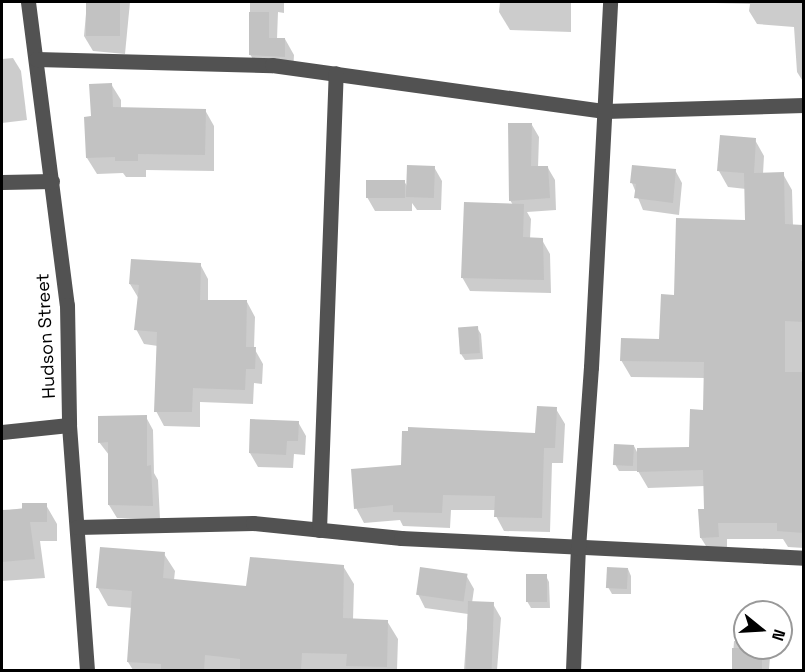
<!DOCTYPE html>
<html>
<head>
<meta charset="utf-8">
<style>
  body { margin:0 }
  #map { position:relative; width:805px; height:672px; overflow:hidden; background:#fff; font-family:"Space Grotesk",sans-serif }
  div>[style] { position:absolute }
  .shadow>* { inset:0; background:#0003 }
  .building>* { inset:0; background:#c2c2c2; transform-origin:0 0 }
  .minor>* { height:15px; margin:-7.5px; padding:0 7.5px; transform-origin:7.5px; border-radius:7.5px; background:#525252 }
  span { translate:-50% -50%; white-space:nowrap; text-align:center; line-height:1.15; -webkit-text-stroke:4.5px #fff; paint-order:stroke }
  .street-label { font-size:18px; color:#000 }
  .frame { position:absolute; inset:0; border:3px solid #000; pointer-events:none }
  .north { position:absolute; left:733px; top:600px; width:60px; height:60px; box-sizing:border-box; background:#fff; border:2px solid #999; border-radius:50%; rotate:108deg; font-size:16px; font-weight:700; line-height:24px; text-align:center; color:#000 }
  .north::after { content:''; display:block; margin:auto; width:21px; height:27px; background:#000; clip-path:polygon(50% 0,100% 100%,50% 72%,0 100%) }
</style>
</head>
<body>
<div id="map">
  <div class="shadow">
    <div style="clip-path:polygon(87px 2px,130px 2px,125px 54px,93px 51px,84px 36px)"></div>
    <div style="clip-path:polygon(250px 2px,284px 2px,284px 13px,278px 12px,277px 39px,285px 39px,294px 55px,293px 72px,259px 70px,250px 54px)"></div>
    <div style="clip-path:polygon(500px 2px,571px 2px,571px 32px,510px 30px,499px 12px)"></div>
    <div style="clip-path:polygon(679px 2px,804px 2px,804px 83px,797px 72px,794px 27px,757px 24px,749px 11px,750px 4px)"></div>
    <div style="clip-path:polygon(13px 58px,21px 71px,27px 120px,2px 123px,2px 59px)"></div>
    <div style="clip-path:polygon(111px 84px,121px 100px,121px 109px,205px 110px,214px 126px,214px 171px,146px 170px,146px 177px,126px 177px,123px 173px,97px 174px,87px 158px,92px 118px)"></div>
    <div style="clip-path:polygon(532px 125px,539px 137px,538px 168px,548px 168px,555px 180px,556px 210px,527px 212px,531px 219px,530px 239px,542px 240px,550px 254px,551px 293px,470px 291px,462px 277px,513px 205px,510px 200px)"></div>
    <div style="clip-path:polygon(755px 140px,764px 156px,763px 174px,783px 174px,792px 190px,793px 226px,804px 229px,804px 548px,788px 547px,783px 539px,727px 539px,727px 553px,711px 554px,701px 538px,706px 510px,705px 486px,648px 488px,638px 471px,619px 471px,615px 464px,634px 446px,638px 454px,691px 448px,704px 411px,705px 378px,631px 377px,621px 360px,661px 340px,676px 296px,746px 222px,746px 189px,728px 187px,719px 171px)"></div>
    <div style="clip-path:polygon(434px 167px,442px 181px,441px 210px,417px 210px,412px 203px,412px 211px,375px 211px,367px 197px,404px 181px,409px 189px)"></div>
    <div style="clip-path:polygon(675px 170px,682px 183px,679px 215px,643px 210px,632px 183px)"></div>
    <div style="clip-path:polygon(200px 264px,208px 279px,208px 301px,247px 302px,255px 317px,254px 348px,263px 364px,262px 384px,254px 383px,253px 404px,200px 402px,200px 427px,164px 426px,156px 411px,158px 346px,144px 344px,136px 329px,139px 299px,130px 284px)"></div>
    <div style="clip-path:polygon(477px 328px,481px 334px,483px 359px,465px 360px,461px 354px)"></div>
    <div style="clip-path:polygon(556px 409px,565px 424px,563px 463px,552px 463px,550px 532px,504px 531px,496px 516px,496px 510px,451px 510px,450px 528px,403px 526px,400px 520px,364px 523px,356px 508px,402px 466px,536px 434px)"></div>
    <div style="clip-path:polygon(146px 417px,153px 430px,154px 473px,158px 480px,160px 519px,117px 518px,109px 505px,109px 455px,99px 442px)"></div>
    <div style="clip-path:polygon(298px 422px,306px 436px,305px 455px,294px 454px,293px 468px,258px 467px,250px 453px)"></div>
    <div style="clip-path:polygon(46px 505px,57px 524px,57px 541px,40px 541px,45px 578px,2px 581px,2px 511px)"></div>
    <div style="clip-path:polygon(164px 554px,175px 571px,174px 580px,248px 588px,343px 566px,354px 584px,353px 620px,387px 621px,398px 639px,397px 670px,133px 670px,128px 662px,133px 608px,108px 606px,98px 588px)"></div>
    <div style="clip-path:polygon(628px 569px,631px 576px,631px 594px,612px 594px,608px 587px)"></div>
    <div style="clip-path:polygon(466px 575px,474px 589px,472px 603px,493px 604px,501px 618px,497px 670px,464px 670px,468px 614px,425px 608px,418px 594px)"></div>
    <div style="clip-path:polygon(546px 576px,549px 582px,550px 608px,531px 608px,527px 601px)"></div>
    <div style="clip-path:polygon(734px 641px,745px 642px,745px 648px,764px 648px,770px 657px,769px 670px,732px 670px)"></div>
  </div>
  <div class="building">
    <div style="left:86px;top:2px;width:34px;height:34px"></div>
    <div style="clip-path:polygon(249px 12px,269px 12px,269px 38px,285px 38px,285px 57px,249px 55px)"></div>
    <div style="clip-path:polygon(112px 83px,113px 107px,206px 109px,205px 155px,138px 154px,138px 161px,115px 161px,115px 157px,86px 158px,84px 117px,91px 116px,89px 84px)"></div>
    <div style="clip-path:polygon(508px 123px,532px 123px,531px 166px,548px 166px,550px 198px,509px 201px)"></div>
    <div style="clip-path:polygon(720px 135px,756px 138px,754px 173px,784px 172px,785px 224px,803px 225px,801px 261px,804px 261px,804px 322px,785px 321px,785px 372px,804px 372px,804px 533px,777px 531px,777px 523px,718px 523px,719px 537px,700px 538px,698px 509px,704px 509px,703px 470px,637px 472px,637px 448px,689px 447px,690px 409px,703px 410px,704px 362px,620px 361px,621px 338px,659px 339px,661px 294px,674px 295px,676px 218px,745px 220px,744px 173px,717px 171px)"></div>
    <div style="left:407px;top:165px;width:28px;height:32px;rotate:2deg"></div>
    <div style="clip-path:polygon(632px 165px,676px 169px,673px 203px,634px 198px,636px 184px,630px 183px)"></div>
    <div style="left:366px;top:180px;width:39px;height:18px"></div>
    <div style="clip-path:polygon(464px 202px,524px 204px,523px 237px,543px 238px,544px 280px,461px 278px)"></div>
    <div style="clip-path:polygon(131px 259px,201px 263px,200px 300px,247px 300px,246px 347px,256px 347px,255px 369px,246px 369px,245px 390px,193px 388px,192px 412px,154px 412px,157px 332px,134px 330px,139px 285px,129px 284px)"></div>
    <div style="left:478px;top:326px;width:27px;height:20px;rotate:86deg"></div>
    <div style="clip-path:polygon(537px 406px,557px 407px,555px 448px,544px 448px,542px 518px,494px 517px,495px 496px,443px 495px,442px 513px,393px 512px,393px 505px,354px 509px,351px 469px,401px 465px,402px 431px,408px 431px,408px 427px,535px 433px)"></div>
    <div style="clip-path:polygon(147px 415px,147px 466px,151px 465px,153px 506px,108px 505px,108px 442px,98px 443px,98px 416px)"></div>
    <div style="clip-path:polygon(250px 419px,299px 421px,298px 441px,287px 441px,286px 455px,249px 453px)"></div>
    <div style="left:614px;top:444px;width:20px;height:21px;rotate:3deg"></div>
    <div style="clip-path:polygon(22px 503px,47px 503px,47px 522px,30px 522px,35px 559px,2px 562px,2px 510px,22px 509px)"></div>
    <div style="clip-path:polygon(100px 547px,165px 552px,163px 578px,246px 586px,250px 557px,344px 565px,343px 618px,388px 620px,387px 667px,346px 666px,347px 654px,302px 653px,301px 670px,240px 670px,240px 659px,205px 655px,204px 670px,161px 670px,161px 664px,127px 662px,132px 591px,96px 588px)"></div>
    <div style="left:420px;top:567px;width:48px;height:28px;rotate:8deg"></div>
    <div style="left:607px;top:567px;width:21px;height:21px;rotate:3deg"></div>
    <div style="left:526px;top:574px;width:21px;height:28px"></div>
    <div style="left:468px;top:601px;width:26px;height:69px;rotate:2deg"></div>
    <div style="left:732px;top:648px;width:30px;height:22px"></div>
  </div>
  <div class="minor">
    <div style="left:28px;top:2px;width:305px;rotate:82.7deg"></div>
    <div style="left:67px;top:305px;width:120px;rotate:89deg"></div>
    <div style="left:69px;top:425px;width:246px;rotate:85.8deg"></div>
    <div style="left:36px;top:59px;width:236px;rotate:1.5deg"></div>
    <div style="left:272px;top:65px;width:336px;rotate:7.9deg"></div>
    <div style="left:605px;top:111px;width:199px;rotate:-1.7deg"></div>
    <div style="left:2px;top:182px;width:50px;rotate:-1.1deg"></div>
    <div style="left:2px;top:432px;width:67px;rotate:-6deg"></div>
    <div style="left:77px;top:527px;width:176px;rotate:-1.3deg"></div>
    <div style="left:253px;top:523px;width:149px;rotate:5.8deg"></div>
    <div style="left:401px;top:538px;width:403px;rotate:2.8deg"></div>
    <div style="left:319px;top:530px;width:457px;rotate:-87.9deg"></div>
    <div style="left:573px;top:670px;width:122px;rotate:-87.7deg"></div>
    <div style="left:578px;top:548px;width:181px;rotate:-85.9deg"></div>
    <div style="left:591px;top:367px;width:365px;rotate:-87deg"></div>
  </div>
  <div class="street-label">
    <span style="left:46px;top:336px;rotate:-93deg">Hudson Street</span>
  </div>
  <div class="frame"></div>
  <div class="north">N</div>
</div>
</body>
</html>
